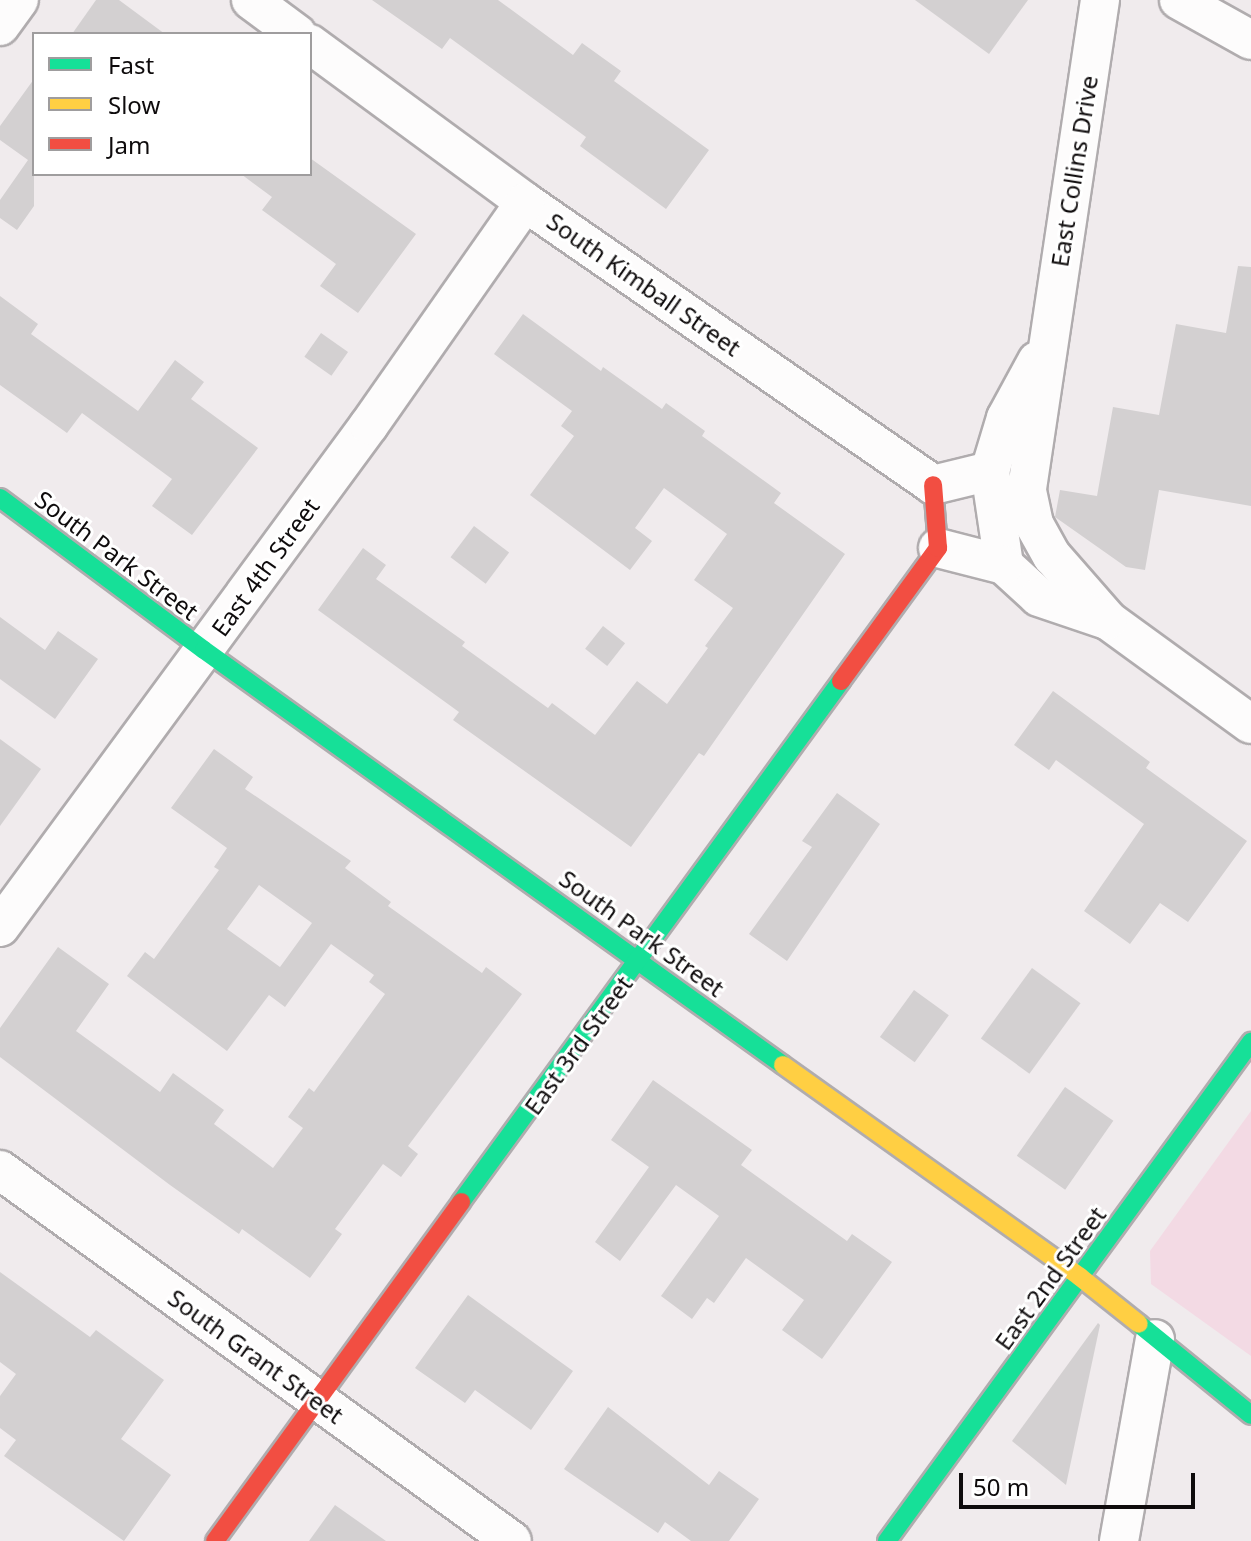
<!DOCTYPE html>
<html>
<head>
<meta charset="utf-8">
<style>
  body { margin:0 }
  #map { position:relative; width:1251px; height:1541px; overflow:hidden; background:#f0ebed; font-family:"Noto Sans",sans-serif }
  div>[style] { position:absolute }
  .green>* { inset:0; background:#f3dae4 }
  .building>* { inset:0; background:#d3d0d1; transform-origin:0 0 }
  .roads { filter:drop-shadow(2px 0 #b0acae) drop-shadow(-2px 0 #b0acae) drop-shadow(0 2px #b0acae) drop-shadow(0 -2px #b0acae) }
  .street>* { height:38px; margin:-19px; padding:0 19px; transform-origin:19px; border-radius:19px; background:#fdfcfc }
  .fast>* { height:18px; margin:-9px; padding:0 9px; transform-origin:9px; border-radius:9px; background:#16e098 }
  .slow>* { height:18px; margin:-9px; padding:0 9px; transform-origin:9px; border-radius:9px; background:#ffcf43 }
  .jam>* { height:18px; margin:-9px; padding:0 9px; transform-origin:9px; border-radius:9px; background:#f24e42 }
  span { translate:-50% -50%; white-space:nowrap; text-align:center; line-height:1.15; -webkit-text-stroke:6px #fff; paint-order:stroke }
  .street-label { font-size:24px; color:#0e0b0c }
  .legend { position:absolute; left:32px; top:32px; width:280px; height:144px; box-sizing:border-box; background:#fff; border:2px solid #9f9d9e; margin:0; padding:10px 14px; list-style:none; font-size:24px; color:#0e0b0c }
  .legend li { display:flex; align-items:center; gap:16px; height:40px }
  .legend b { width:40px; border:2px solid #9f9d9e }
  .scale { position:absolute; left:959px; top:1473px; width:236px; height:36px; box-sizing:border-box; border:4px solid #0e0b0c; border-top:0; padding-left:10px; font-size:24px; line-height:28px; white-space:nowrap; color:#0e0b0c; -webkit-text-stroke:6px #fff; paint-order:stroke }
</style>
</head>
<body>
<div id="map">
  <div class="green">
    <div style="clip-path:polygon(1251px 1111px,1251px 1356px,1151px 1284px,1150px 1251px)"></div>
  </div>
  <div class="building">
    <div style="clip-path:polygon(96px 0,119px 0,165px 34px,72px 34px)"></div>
    <div style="clip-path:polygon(372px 0,498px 0,573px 55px,582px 43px,621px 71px,614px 81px,709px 150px,666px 209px,580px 146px,586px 137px,450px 38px,442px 49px)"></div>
    <div style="clip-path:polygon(915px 0,1028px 0,989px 54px)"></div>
    <div style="clip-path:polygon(34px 79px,34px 206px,17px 230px,0 218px,0 200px,28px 160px,0 140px,0 126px)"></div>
    <div style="clip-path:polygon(310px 158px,416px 234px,358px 313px,320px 286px,336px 264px,262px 210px,272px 197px,241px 174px,310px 174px)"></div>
    <div style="clip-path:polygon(1238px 266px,1251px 267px,1251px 506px,1159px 490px,1145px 570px,1126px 567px,1055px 517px,1060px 490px,1097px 496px,1113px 407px,1159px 415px,1176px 324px,1226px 333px)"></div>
    <div style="clip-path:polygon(0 296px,38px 324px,31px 334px,138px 411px,175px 360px,204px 382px,191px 399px,258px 448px,192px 535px,152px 506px,172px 479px,82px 413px,67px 433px,0 385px)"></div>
    <div style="clip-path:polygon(523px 314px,601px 371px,603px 367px,662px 409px,666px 403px,705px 431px,702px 436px,781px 493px,774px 503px,845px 554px,704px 756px,699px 753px,631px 847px,453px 720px,459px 712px,318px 610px,363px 548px,386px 565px,376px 579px,465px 642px,462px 646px,548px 708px,552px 703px,595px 735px,637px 681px,667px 704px,708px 648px,705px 646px,733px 608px,694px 580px,727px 534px,664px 488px,635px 528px,652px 541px,630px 570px,530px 495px,574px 436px,561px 426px,572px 411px,494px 354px)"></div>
    <div style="left:321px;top:333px;width:33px;height:29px;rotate:35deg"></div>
    <div style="left:474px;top:526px;width:44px;height:39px;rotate:37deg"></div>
    <div style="clip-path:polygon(0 617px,45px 650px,58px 631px,98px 659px,55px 719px,0 679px)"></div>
    <div style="left:603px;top:626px;width:28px;height:29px;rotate:38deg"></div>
    <div style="clip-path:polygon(1053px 691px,1150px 762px,1146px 768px,1247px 841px,1188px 922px,1160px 903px,1130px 944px,1084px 911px,1144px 824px,1056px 760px,1049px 770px,1014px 745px)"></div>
    <div style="clip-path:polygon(0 739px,41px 769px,0 826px)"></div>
    <div style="clip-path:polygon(evenodd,214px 749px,253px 777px,245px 789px,351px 861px,345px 868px,391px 902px,388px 906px,482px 973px,486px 967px,522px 994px,408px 1146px,418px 1154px,401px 1177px,383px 1164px,335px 1229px,342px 1234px,310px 1278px,242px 1229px,239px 1234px,170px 1185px,0 1057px,0 1028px,58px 947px,109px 984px,76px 1031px,160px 1092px,173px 1073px,224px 1110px,214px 1124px,273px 1168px,303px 1128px,288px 1117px,309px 1088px,314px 1092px,385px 994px,369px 982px,374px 975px,331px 944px,285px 1007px,269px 995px,227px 1051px,127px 976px,145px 952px,154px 959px,219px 870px,214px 867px,227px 848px,171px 808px,214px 749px,259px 885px,312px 923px,280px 967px,227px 929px,259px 885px)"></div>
    <div style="clip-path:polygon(837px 793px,880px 824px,787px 961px,749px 934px,812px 847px,802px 841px)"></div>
    <div style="left:1032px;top:968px;width:60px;height:87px;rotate:36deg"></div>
    <div style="left:914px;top:990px;width:43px;height:58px;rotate:36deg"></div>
    <div style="clip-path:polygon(653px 1080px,752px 1150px,741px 1165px,847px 1241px,852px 1234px,892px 1262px,822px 1359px,782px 1330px,804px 1300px,746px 1258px,714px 1303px,707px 1298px,692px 1319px,661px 1296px,719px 1216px,676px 1185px,620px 1261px,595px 1242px,649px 1167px,611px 1140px)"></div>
    <div style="left:1065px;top:1087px;width:59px;height:84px;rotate:35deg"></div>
    <div style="clip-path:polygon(0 1272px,90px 1337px,96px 1330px,164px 1380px,121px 1439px,171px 1475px,124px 1541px,4px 1456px,16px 1440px,0 1428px,0 1396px,16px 1374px,0 1362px)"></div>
    <div style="clip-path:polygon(468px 1295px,573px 1371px,531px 1430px,475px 1390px,465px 1403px,415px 1368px)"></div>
    <div style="clip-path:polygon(1098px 1323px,1100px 1325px,1066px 1485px,1012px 1441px)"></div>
    <div style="clip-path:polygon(608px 1407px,709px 1485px,719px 1471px,759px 1499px,729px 1541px,691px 1541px,665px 1522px,658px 1533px,564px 1469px)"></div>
    <div style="clip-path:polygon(335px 1505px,386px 1541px,309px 1541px)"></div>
  </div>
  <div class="roads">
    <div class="street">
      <div style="left:251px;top:0;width:57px;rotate:36.5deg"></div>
      <div style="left:1100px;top:0;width:496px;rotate:98.5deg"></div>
      <div style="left:1027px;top:491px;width:34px;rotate:78deg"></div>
      <div style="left:1034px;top:524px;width:37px;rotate:61deg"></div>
      <div style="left:1052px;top:556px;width:86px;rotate:48.8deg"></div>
      <div style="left:1109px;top:621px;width:175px;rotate:36deg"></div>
      <div style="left:1179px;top:0;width:82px;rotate:29.1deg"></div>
      <div style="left:0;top:26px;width:32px;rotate:-54deg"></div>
      <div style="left:310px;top:44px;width:267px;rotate:36.3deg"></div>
      <div style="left:525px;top:202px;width:497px;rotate:34.7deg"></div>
      <div style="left:933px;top:485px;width:59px;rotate:-13.8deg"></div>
      <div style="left:1037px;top:361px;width:65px;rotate:118.5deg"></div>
      <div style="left:1006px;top:418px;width:55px;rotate:106.8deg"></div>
      <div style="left:990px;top:471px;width:95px;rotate:81.5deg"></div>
      <div style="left:1004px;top:565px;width:47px;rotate:42.4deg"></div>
      <div style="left:1039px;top:597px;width:72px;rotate:18.7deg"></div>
      <div style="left:938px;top:548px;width:68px;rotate:14.4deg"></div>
      <div style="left:0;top:927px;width:623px;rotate:-53.68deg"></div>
      <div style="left:369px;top:425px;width:272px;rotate:-55deg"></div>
      <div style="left:0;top:1170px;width:632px;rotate:35.93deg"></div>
      <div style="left:1119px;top:1541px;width:205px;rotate:-79.9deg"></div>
    </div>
    <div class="fast">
      <div style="left:0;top:498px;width:254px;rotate:36.7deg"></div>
      <div style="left:204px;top:650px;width:712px;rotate:35.63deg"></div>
      <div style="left:461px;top:1202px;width:645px;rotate:-53.89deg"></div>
      <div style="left:1139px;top:1324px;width:144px;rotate:39.1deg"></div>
      <div style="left:887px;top:1541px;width:618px;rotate:-53.89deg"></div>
    </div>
    <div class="slow">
      <div style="left:783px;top:1065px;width:365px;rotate:35.5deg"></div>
      <div style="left:1080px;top:1277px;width:75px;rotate:38.5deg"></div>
    </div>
    <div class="jam">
      <div style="left:841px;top:681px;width:165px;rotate:-53.9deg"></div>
      <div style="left:938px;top:548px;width:63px;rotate:-94.5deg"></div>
      <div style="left:215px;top:1541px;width:419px;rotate:-54deg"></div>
    </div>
  </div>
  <div class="street-label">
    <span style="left:1074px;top:171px;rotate:-81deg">East Collins Drive</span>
    <span style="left:644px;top:284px;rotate:35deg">South Kimball Street</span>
    <span style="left:117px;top:555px;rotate:37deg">South Park Street</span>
    <span style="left:265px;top:567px;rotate:-54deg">East 4th Street</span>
    <span style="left:642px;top:933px;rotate:36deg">South Park Street</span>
    <span style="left:578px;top:1045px;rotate:-54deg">East 3rd Street</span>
    <span style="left:1050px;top:1278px;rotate:-54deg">East 2nd Street</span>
    <span style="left:256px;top:1356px;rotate:36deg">South Grant Street</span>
  </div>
  <ul class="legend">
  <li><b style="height:10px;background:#16e098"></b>Fast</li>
  <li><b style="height:10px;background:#ffcf43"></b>Slow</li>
  <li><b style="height:10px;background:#f24e42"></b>Jam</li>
  </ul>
  <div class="scale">50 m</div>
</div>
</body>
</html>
